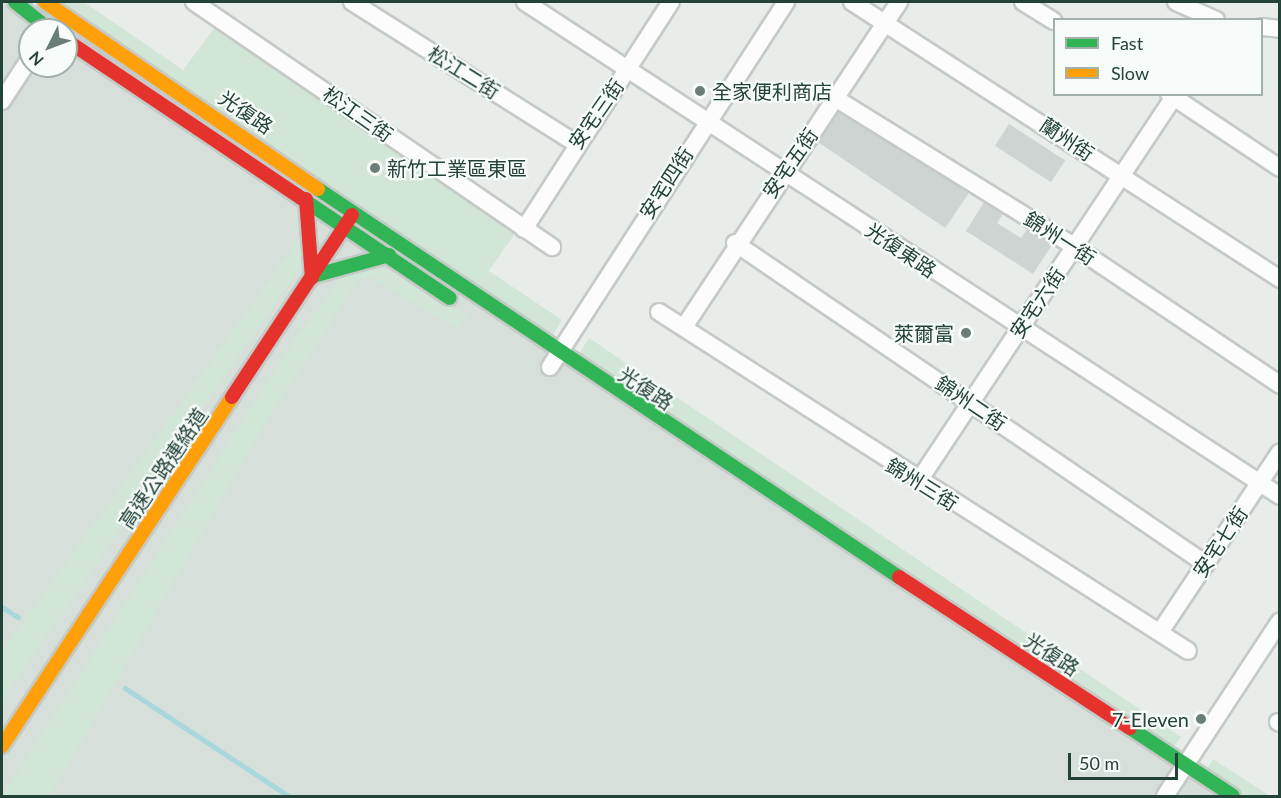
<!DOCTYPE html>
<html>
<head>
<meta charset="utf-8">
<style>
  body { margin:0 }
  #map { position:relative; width:1281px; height:798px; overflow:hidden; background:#e8edea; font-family:Lato,"Noto Sans TC",sans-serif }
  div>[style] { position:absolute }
  .built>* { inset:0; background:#d6dfda }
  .green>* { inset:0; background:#d1e6d6 }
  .stream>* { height:4.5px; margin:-2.25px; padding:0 2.25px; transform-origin:2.25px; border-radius:2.25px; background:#a8d8dc }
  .building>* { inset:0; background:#ced4d2; transform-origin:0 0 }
  .roads { filter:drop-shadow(2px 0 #c5cac7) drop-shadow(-2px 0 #c5cac7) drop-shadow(0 2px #c5cac7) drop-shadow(0 -2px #c5cac7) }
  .street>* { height:16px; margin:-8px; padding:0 8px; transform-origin:8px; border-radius:8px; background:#fcfcfc }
  .fast>* { height:14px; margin:-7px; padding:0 7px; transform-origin:7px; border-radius:7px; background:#30b455 }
  .slow>* { height:14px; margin:-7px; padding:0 7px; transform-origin:7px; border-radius:7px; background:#ff9f0a }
  .jam>* { height:14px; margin:-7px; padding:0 7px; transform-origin:7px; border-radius:7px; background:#e5322d }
  .dots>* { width:16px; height:16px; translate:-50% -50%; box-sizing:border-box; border:3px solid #f7fbf9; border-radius:50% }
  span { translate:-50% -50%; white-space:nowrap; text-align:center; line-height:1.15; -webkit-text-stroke:4.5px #f7fbf9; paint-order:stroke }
  .street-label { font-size:20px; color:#234339 }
  .poi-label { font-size:20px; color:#234339 }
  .left { translate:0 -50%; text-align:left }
  .right { translate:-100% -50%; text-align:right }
  .frame { position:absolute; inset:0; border:3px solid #234339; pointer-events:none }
  .legend { position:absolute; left:1053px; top:18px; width:210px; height:78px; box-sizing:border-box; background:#f7fbf9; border:2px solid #a2b1ac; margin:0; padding:8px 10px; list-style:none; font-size:18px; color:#234339 }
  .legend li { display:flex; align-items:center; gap:12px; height:30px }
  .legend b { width:30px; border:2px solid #a2b1ac }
  .north { position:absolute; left:18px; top:18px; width:60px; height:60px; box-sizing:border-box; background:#f7fbf9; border:2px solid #a2b1ac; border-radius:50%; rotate:228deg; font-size:16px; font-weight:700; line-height:24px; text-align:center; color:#234339 }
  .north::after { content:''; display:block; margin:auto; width:21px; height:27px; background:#687e77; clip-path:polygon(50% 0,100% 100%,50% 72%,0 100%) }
  .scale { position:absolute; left:1068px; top:753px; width:110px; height:27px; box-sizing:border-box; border:3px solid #234339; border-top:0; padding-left:8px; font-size:18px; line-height:21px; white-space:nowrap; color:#234339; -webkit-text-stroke:4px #f7fbf9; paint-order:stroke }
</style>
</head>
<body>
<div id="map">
  <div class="built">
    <div style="clip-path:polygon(2px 2px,22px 2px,59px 30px,30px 30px,30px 66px,66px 66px,66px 34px,1220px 796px,2px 796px)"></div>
  </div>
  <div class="green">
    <div style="clip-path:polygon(51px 2px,84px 2px,183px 70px,218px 23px,518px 229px,489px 271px,562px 320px,550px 340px)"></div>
    <div style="clip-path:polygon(304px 232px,300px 267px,2px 701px,2px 652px)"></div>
    <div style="clip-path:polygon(394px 268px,468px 317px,458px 330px,371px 277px,358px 280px,259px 434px,50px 796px,2px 796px,293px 342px,339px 281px,354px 269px)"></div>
    <div style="clip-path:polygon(589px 338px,1181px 737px,1171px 751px,575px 360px)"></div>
    <div style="clip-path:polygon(1213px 759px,1270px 796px,1239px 796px,1204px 773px)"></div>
  </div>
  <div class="stream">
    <div style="left:2px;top:607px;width:19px;rotate:32deg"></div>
    <div style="left:125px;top:688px;width:196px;rotate:33.4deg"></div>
  </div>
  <div class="building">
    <div style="left:840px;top:105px;width:156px;height:43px;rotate:34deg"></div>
    <div style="left:1009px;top:124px;width:67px;height:26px;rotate:33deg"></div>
    <div style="clip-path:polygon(984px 202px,1003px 214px,997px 223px,1021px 238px,1027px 229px,1052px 245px,1033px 274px,966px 231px)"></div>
  </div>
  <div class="roads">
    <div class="street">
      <div style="left:194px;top:2px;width:434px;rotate:34.4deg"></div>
      <div style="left:352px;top:2px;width:264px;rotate:32.3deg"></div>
      <div style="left:525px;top:2px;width:902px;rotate:33.2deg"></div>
      <div style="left:852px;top:2px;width:510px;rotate:32.91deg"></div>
      <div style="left:1023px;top:2px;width:36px;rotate:32deg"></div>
      <div style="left:1176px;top:2px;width:44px;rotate:24.2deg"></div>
      <div style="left:1262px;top:27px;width:18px;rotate:6deg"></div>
      <div style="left:1169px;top:94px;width:133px;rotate:33.7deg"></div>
      <div style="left:835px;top:98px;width:282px;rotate:31.8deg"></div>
      <div style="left:1075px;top:247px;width:247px;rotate:33.9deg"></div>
      <div style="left:2px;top:101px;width:51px;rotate:-56.9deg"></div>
      <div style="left:524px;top:229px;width:270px;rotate:-57.1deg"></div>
      <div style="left:735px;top:243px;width:570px;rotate:34.28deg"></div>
      <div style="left:659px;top:312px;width:628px;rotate:32.65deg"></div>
      <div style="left:684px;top:327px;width:390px;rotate:-56.5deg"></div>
      <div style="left:550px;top:367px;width:435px;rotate:-57.1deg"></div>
      <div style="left:918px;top:482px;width:466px;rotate:-56.4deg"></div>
      <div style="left:1160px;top:632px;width:216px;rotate:-56.3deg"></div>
      <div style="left:1278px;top:722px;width:2px;rotate:27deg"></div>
      <div style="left:1165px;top:796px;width:209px;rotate:-56.7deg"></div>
    </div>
    <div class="fast">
      <div style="left:15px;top:2px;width:45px;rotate:38.7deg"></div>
      <div style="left:318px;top:189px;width:699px;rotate:33.74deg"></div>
      <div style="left:301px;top:198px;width:179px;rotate:33.9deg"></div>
      <div style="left:313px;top:276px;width:79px;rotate:-15.4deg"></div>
      <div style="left:1130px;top:728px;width:123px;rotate:33.4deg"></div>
    </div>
    <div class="slow">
      <div style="left:45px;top:2px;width:331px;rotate:34.4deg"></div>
      <div style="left:2px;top:746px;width:418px;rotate:-56.6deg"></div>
    </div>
    <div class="jam">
      <div style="left:66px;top:40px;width:283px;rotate:33.9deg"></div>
      <div style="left:306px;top:199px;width:79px;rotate:85.7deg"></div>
      <div style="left:232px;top:397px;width:218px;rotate:-56.6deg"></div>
      <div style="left:899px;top:577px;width:276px;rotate:33.2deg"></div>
    </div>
  </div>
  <div class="dots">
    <div style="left:700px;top:91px;background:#687e77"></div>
    <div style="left:375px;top:168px;background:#687e77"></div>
    <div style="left:966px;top:333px;background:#687e77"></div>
    <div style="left:1201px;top:719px;background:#687e77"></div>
  </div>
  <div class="street-label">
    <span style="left:464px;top:72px;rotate:32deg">松江二街</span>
    <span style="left:246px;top:112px;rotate:34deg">光復路</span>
    <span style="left:358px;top:114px;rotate:35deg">松江三街</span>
    <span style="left:596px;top:114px;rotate:-55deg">安宅三街</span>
    <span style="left:1067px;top:139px;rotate:34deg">蘭州街</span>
    <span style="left:790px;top:163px;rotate:-55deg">安宅五街</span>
    <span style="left:666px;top:183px;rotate:-57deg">安宅四街</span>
    <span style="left:1060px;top:238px;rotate:33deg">錦州一街</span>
    <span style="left:901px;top:250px;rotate:34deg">光復東路</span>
    <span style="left:1037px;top:303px;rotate:-56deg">安宅六街</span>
    <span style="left:646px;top:388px;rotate:33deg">光復路</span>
    <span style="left:971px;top:403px;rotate:34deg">錦州二街</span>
    <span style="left:163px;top:468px;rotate:-56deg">高速公路連絡道</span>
    <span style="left:922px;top:484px;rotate:32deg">錦州三街</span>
    <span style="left:1220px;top:542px;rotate:-56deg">安宅七街</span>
    <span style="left:1052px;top:654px;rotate:33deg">光復路</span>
  </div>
  <div class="poi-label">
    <span class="left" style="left:712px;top:91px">全家便利商店</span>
    <span class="left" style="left:387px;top:168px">新竹工業區東區</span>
    <span class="right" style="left:954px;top:333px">萊爾富</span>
    <span class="right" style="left:1189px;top:719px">7-Eleven</span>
  </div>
  <div class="frame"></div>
  <ul class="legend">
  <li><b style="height:8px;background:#30b455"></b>Fast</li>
  <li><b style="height:8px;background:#ff9f0a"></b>Slow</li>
  </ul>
  <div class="north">N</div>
  <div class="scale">50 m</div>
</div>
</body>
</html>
